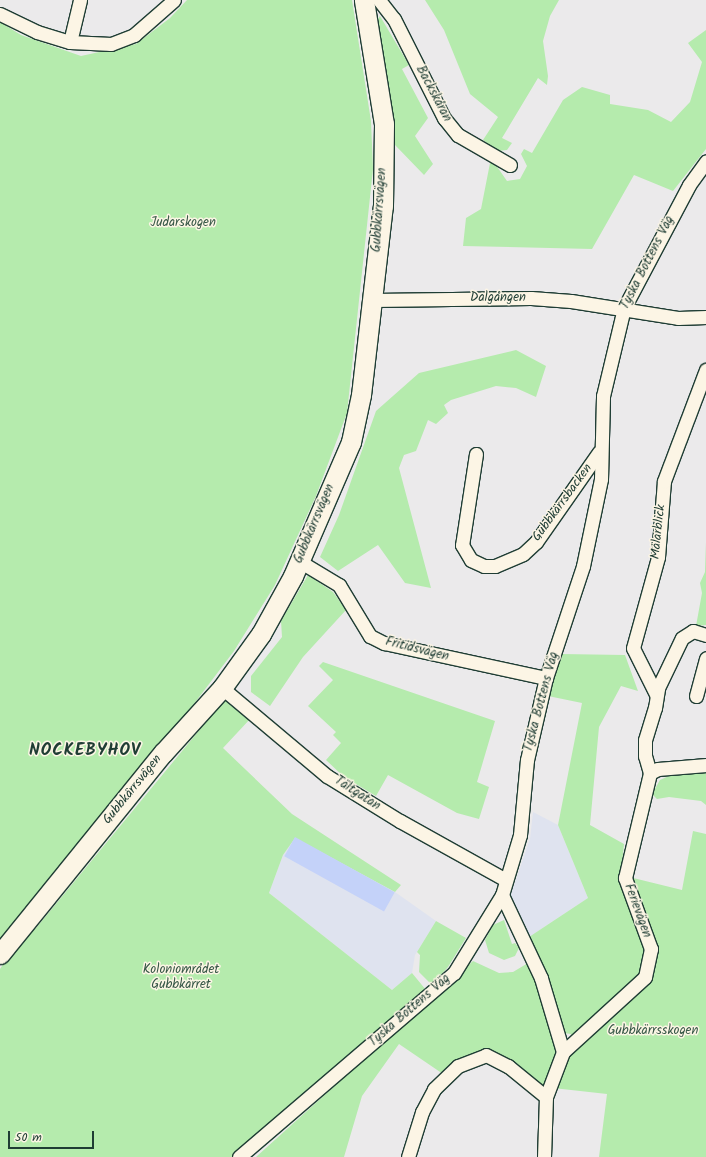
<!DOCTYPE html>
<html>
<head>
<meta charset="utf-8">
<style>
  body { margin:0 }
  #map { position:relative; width:706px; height:1157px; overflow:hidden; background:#ebeaeb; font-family:Kalam,sans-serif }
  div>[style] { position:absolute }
  .built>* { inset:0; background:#dfe3ef }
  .green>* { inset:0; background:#b5ebad }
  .building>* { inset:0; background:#c4d2f9; transform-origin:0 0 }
  .roads { filter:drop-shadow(1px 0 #1f3d34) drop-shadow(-1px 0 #1f3d34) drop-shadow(0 1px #1f3d34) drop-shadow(0 -1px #1f3d34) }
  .street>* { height:13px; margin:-6.5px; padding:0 6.5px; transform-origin:6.5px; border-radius:6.5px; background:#fcf5e5 }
  .secondary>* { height:19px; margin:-9.5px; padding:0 9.5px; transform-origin:9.5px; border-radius:9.5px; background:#fcf5e5 }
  span { translate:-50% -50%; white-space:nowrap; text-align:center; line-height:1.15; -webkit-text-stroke:3px #fcf5e5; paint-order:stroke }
  .street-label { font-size:13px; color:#1f3d34 }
  .park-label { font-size:13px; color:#365746 }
  .district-label { font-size:17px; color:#1f3d34; font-weight:700; letter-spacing:1px }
  .scale { position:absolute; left:8px; top:1131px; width:86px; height:18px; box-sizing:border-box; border:2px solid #1f3d34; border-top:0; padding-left:5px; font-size:12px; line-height:14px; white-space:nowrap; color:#1f3d34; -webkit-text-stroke:3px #fcf5e5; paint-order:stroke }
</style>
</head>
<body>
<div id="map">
  <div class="built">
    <div style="clip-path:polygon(533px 812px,558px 825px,588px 898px,529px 937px,510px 897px,530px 839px)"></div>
    <div style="clip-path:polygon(295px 837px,395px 892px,436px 921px,415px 955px,412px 973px,392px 990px,269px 893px,283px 855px)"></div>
  </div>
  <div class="green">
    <div style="clip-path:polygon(187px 0,352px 0,371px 121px,373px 169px,347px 413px,316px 496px,275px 585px,234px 651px,156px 754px,0 941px,0 22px,21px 35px,81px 56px,136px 44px,170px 18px)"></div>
    <div style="clip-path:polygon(425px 0,559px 0,550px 16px,543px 41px,548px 76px,547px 85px,538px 78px,502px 138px,512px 143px,507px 150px,498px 151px,483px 140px,498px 117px,470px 94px,444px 30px)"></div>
    <div style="clip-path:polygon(380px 16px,409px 65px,402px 69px,428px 118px,415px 136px,433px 164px,424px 175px,395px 145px,377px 20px)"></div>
    <div style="clip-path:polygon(706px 30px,706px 149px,673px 191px,634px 175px,592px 249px,463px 246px,466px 218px,481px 209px,491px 158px,507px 181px,520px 179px,527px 166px,521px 154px,524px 149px,532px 153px,563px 100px,582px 87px,610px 95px,610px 104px,648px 110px,671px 122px,690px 102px,702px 62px,688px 43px)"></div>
    <div style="clip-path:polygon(516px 350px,546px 366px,536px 397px,516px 388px,496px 386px,451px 400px,444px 405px,448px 413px,436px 424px,428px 420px,416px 451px,404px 455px,399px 468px,431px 588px,405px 583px,378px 545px,338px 571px,320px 557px,339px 515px,376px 411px,419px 373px)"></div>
    <div style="clip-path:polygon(706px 542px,706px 625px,696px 626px,702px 593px,700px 583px,705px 572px)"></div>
    <div style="clip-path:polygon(308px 575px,333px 592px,346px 610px,303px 657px,270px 706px,251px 692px,251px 676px,282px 637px,281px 621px)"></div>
    <div style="clip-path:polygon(561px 654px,625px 655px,638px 691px,621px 686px,599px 727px,590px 825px,624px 844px,621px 875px,682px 890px,693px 831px,706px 834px,706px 1157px,599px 1157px,607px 1094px,553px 1088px,551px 1096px,486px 1056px,446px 1076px,399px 1044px,362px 1096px,344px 1157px,256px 1157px,473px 961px,499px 973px,513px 972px,528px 963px,537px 982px,555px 1049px,568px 1056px,571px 1034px,563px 1033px,529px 937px,588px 898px,558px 825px,582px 703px,548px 696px)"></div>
    <div style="clip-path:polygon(323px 662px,495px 721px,477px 782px,489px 787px,479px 819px,457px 813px,388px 775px,376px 796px,344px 777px,326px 760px,341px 743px,333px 735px,336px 732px,308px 706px,333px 680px,319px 666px)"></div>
    <div style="clip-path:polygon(225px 699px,251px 718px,223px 748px,292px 814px,401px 885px,395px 892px,295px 838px,283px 855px,269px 893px,392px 990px,412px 973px,426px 990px,236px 1157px,0 1157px,0 969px,20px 938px,36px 928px)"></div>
    <div style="clip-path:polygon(706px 771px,706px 805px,701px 801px,669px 797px,657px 799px,652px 794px,660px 780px,671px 775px)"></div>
    <div style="clip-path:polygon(504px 920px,512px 944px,515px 943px,519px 948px,515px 956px,504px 960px,489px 953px,485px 940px,493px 925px)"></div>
    <div style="clip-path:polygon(436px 921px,466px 938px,448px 967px,432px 985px,419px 972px,420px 955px,417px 952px)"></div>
  </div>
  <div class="building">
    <div style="left:295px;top:837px;width:114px;height:22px;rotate:29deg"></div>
  </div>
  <div class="roads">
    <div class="street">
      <div style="left:379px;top:0;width:24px;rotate:52deg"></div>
      <div style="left:394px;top:19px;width:111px;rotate:63.2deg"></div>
      <div style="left:444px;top:118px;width:22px;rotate:51deg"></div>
      <div style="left:458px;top:135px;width:60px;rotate:30deg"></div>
      <div style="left:0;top:14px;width:41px;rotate:25.9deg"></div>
      <div style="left:37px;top:32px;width:34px;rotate:17deg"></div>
      <div style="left:70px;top:42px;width:41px;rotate:2.8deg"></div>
      <div style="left:111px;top:44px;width:25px;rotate:-21deg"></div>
      <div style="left:134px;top:35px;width:53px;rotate:-41.2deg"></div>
      <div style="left:70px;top:42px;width:43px;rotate:-76.6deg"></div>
      <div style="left:372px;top:300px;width:159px;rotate:-0.7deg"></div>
      <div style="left:531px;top:298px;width:40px;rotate:4.3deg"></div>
      <div style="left:571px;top:301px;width:108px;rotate:9deg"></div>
      <div style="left:678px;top:318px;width:28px;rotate:-2deg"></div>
      <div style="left:476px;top:454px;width:92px;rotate:98.7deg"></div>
      <div style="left:462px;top:545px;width:17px;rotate:59deg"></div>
      <div style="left:471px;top:560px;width:14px;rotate:25deg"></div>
      <div style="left:484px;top:566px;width:11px"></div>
      <div style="left:495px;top:566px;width:30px;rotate:-23deg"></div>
      <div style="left:523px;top:554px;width:18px;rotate:-43deg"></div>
      <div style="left:536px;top:542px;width:110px;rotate:-55deg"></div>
      <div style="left:299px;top:561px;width:47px;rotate:31deg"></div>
      <div style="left:339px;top:585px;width:60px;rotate:58.7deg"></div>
      <div style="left:370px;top:636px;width:16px;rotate:27deg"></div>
      <div style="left:384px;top:643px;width:166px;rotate:12.2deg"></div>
      <div style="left:222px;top:688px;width:137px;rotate:40deg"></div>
      <div style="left:327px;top:776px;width:86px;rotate:31.7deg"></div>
      <div style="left:400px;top:821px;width:121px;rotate:29.1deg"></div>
      <div style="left:656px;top:694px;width:51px;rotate:-116.6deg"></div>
      <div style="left:633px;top:648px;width:94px;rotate:-74.6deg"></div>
      <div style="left:658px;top:557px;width:76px;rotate:-85.5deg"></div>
      <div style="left:664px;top:481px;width:119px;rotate:-69.3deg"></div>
      <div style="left:696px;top:696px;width:39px;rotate:-75deg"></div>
      <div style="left:650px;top:773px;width:9px;rotate:-27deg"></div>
      <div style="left:658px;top:769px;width:48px;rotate:-4.8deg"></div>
      <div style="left:502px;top:895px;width:92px;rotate:64.8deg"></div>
      <div style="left:541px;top:978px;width:77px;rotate:73.4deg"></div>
      <div style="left:239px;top:1157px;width:283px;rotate:-40.6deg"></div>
      <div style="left:454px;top:973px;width:92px;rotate:-58.4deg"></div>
      <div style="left:502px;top:895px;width:63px;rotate:-73.3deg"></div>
      <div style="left:520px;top:835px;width:75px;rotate:-84.7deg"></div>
      <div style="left:527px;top:760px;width:84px;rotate:-77deg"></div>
      <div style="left:546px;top:678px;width:118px;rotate:-71.7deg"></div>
      <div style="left:583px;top:566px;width:89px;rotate:-78.3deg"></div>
      <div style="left:601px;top:479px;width:83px;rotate:-88.6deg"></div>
      <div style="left:603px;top:396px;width:90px;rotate:-76.6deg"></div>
      <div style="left:624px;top:308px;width:139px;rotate:-62.1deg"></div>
      <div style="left:689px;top:185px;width:29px;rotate:-54deg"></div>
      <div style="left:408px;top:1157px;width:47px;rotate:-72.7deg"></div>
      <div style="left:422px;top:1112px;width:26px;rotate:-62deg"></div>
      <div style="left:434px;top:1089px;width:33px;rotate:-44deg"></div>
      <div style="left:458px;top:1066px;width:30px;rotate:-21deg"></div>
      <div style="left:486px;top:1055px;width:25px;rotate:27deg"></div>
      <div style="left:508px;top:1066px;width:49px;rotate:39.2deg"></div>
      <div style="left:544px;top:1157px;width:60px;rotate:-88.1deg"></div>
      <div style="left:546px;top:1097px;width:48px;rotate:-69.3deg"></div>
      <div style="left:563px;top:1052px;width:111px;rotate:-42.4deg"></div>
      <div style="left:645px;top:977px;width:29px;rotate:-78deg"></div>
      <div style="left:651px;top:949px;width:76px;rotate:-110.1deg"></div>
      <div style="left:625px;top:878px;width:108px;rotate:-76.6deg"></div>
      <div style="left:650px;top:773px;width:18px;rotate:-106deg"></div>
      <div style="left:645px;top:756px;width:16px;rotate:-90deg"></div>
      <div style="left:645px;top:740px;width:34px;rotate:-73deg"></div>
      <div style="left:655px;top:708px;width:20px;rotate:-81deg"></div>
      <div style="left:658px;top:688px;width:55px;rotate:-64.4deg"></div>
      <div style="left:682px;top:638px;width:13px;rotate:-32deg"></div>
      <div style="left:693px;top:631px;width:14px;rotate:17deg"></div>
    </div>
    <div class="secondary">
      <div style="left:0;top:954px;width:259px;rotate:-51deg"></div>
      <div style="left:163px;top:753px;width:88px;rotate:-47.8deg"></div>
      <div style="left:222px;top:688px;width:67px;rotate:-54.2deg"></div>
      <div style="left:261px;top:634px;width:66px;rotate:-61.1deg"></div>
      <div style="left:293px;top:576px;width:146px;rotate:-66.6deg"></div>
      <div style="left:351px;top:442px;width:48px;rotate:-78deg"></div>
      <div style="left:361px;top:395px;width:190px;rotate:-83.4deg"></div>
      <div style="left:383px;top:206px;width:82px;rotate:-89.3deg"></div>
      <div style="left:384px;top:124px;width:126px;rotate:-99.2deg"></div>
    </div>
  </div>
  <div class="street-label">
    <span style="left:433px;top:94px;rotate:62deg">Backskåran</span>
    <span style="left:380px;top:210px;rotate:-86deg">Gubbkärrsvägen</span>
    <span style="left:648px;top:263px;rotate:-63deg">Tyska Bottens Väg</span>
    <span style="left:498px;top:298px">Dalgången</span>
    <span style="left:563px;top:503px;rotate:-54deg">Gubbkärrsbacken</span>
    <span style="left:315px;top:524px;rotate:-67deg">Gubbkärrsvägen</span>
    <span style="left:659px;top:532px;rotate:-84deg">Mälarblick</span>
    <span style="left:417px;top:650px;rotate:14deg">Fritidsvägen</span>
    <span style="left:542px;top:702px;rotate:-75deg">Tyska Bottens Väg</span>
    <span style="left:133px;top:790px;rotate:-51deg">Gubbkärrsvägen</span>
    <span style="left:357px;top:794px;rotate:33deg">Tältgatan</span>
    <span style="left:637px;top:911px;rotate:70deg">Ferievägen</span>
    <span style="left:410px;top:1011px;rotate:-41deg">Tyska Bottens Väg</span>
  </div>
  <div class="park-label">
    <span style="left:183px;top:223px">Judarskogen</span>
    <span style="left:181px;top:978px">Koloniområdet<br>Gubbkärret</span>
    <span style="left:653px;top:1031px">Gubbkärrsskogen</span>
  </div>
  <div class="district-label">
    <span style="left:85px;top:751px">NOCKEBYHOV</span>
  </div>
  <div class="scale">50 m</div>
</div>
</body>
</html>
